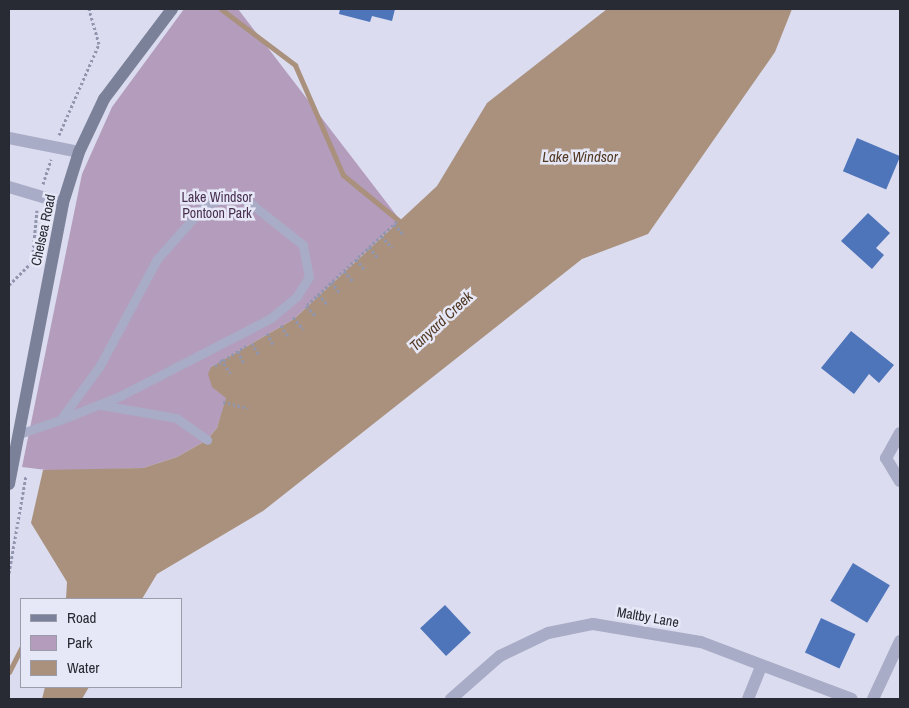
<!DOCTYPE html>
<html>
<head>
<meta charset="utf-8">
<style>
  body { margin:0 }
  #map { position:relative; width:909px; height:708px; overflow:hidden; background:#dbdcef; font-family:"Archivo Narrow",sans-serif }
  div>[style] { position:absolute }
  .green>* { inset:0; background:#b49dbc }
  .water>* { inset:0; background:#a9917d }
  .stream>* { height:5px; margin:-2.5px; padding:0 2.5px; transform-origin:2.5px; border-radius:2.5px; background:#a9917d }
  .building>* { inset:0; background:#4e74ba; transform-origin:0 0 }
  .path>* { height:3px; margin-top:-1.5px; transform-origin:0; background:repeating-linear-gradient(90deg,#9196ae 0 2.5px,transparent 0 5px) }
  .lane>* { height:9px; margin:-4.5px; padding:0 4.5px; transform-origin:4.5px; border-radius:4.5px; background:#a8acc6 }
  .street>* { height:12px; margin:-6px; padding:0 6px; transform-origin:6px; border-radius:6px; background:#a8acc6 }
  .secondary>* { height:12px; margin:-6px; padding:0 6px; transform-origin:6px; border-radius:6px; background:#7a8199 }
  span { translate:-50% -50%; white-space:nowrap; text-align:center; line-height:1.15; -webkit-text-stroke:5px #e7e8f7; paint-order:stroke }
  .park-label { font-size:14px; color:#482e4f }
  .street-label { font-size:14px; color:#282b33 }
  .water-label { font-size:15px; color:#513821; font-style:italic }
  .frame { position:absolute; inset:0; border:10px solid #282b33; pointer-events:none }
  .legend { position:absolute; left:20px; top:598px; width:162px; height:90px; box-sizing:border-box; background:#e7e8f7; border:1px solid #9b9ca9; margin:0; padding:6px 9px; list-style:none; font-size:15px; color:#282b33 }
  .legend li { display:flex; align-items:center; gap:10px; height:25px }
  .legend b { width:25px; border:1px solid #9b9ca9 }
</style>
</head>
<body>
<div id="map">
  <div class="green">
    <div style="clip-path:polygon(184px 9px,238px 9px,400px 220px,294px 319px,211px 367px,227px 398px,217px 428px,207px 440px,177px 457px,143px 468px,54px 471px,22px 467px,82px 174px,112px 107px)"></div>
  </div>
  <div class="water">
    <div style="clip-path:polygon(607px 9px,792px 9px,775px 52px,648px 234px,582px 259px,263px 511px,157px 574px,142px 599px,66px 599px,67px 582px,31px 523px,43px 470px,143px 468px,177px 457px,207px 440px,217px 428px,226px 398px,212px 387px,208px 374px,211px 367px,294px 319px,437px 186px,487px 103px)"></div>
    <div style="clip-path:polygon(45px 687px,89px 687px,82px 699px,42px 699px)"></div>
  </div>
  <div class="stream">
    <div style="left:221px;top:9px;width:93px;rotate:37.1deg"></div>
    <div style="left:295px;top:65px;width:120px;rotate:66.4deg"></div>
    <div style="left:343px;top:175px;width:79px;rotate:39.3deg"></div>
    <div style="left:9px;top:672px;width:27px;rotate:-63deg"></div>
  </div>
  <div class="building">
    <div style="clip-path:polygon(340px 9px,395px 9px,392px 21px,372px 16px,370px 22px,339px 14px)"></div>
    <div style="left:857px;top:138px;width:47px;height:36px;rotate:23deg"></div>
    <div style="clip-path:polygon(868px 213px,890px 233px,876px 248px,884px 255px,872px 269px,841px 241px)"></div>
    <div style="clip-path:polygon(851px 331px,894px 365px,879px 383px,869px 374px,854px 394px,821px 368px)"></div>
    <div style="left:853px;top:563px;width:43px;height:44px;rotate:31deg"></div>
    <div style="left:445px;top:605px;width:38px;height:34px;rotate:47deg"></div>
    <div style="left:821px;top:618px;width:38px;height:38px;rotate:25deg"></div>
  </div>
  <div class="path">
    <div style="left:59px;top:135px;width:99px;rotate:-66.3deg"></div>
    <div style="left:99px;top:44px;width:36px;rotate:-106deg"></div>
    <div style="left:43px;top:184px;width:26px;rotate:-72deg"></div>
    <div style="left:394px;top:224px;width:15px;rotate:48deg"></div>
    <div style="left:381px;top:236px;width:16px;rotate:45deg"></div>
    <div style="left:369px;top:247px;width:14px;rotate:51deg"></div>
    <div style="left:356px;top:259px;width:14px;rotate:51deg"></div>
    <div style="left:344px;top:271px;width:13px;rotate:48deg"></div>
    <div style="left:331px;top:282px;width:14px;rotate:51deg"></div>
    <div style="left:9px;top:285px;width:33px;rotate:-45deg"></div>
    <div style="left:32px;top:262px;width:52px;rotate:-84.5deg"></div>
    <div style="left:318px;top:294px;width:15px;rotate:48deg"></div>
    <div style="left:307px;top:305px;width:125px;rotate:-43deg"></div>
    <div style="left:306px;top:306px;width:14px;rotate:45deg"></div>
    <div style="left:293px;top:317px;width:16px;rotate:50deg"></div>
    <div style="left:281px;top:325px;width:15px;rotate:58deg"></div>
    <div style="left:267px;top:333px;width:15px;rotate:62deg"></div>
    <div style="left:252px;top:343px;width:14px;rotate:60deg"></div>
    <div style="left:238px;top:351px;width:14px;rotate:65deg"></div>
    <div style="left:221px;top:359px;width:17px;rotate:57deg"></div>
    <div style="left:215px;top:366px;width:37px;rotate:-33deg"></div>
    <div style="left:223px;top:402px;width:26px;rotate:13deg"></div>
    <div style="left:9px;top:573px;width:98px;rotate:-80.1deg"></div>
  </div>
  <div class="lane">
    <div style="left:101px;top:405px;width:76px;rotate:9.8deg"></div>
    <div style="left:176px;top:418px;width:38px;rotate:35deg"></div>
    <div style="left:19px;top:434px;width:43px;rotate:-18.9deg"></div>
    <div style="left:60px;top:420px;width:65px;rotate:-21.8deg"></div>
    <div style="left:120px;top:396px;width:170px;rotate:-27.3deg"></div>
    <div style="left:271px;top:318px;width:34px;rotate:-40deg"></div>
    <div style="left:297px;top:296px;width:22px;rotate:-58deg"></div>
    <div style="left:309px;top:277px;width:33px;rotate:-101deg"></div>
    <div style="left:303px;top:245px;width:69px;rotate:-141.5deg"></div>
    <div style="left:249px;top:202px;width:16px;rotate:-158deg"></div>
    <div style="left:234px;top:196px;width:30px;rotate:163deg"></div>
    <div style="left:205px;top:205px;width:72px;rotate:131.6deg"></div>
    <div style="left:157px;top:259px;width:123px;rotate:118.2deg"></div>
    <div style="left:99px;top:367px;width:66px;rotate:126.3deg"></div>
  </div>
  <div class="street">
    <div style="left:9px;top:138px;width:71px;rotate:11.3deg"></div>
    <div style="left:9px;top:187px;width:56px;rotate:16.5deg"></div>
    <div style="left:900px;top:433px;width:29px;rotate:119deg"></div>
    <div style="left:886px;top:458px;width:27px;rotate:59deg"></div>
    <div style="left:451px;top:699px;width:65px;rotate:-41.3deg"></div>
    <div style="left:500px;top:656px;width:53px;rotate:-25.6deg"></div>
    <div style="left:548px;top:633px;width:46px;rotate:-11.3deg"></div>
    <div style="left:593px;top:624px;width:109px;rotate:9.5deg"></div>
    <div style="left:701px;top:642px;width:161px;rotate:20.7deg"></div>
    <div style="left:748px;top:699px;width:35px;rotate:-68deg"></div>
    <div style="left:873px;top:699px;width:64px;rotate:-65deg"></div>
  </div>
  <div class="secondary">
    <div style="left:9px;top:484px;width:286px;rotate:-79.1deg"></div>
    <div style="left:63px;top:203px;width:53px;rotate:-72.6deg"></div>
    <div style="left:79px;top:152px;width:59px;rotate:-64.7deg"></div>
    <div style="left:104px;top:99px;width:113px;rotate:-52.9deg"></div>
  </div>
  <div class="park-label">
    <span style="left:217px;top:205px">Lake Windsor<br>Pontoon Park</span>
  </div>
  <div class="street-label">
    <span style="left:43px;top:230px;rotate:-78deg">Chelsea Road</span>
    <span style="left:648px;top:617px;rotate:10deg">Maltby Lane</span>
  </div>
  <div class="water-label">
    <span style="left:580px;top:157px">Lake Windsor</span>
    <span style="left:441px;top:321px;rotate:-43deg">Tanyard Creek</span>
  </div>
  <div class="frame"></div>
  <ul class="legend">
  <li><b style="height:6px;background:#7a8199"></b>Road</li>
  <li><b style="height:14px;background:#b49dbc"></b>Park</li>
  <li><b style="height:14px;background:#a9917d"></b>Water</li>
  </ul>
</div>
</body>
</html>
